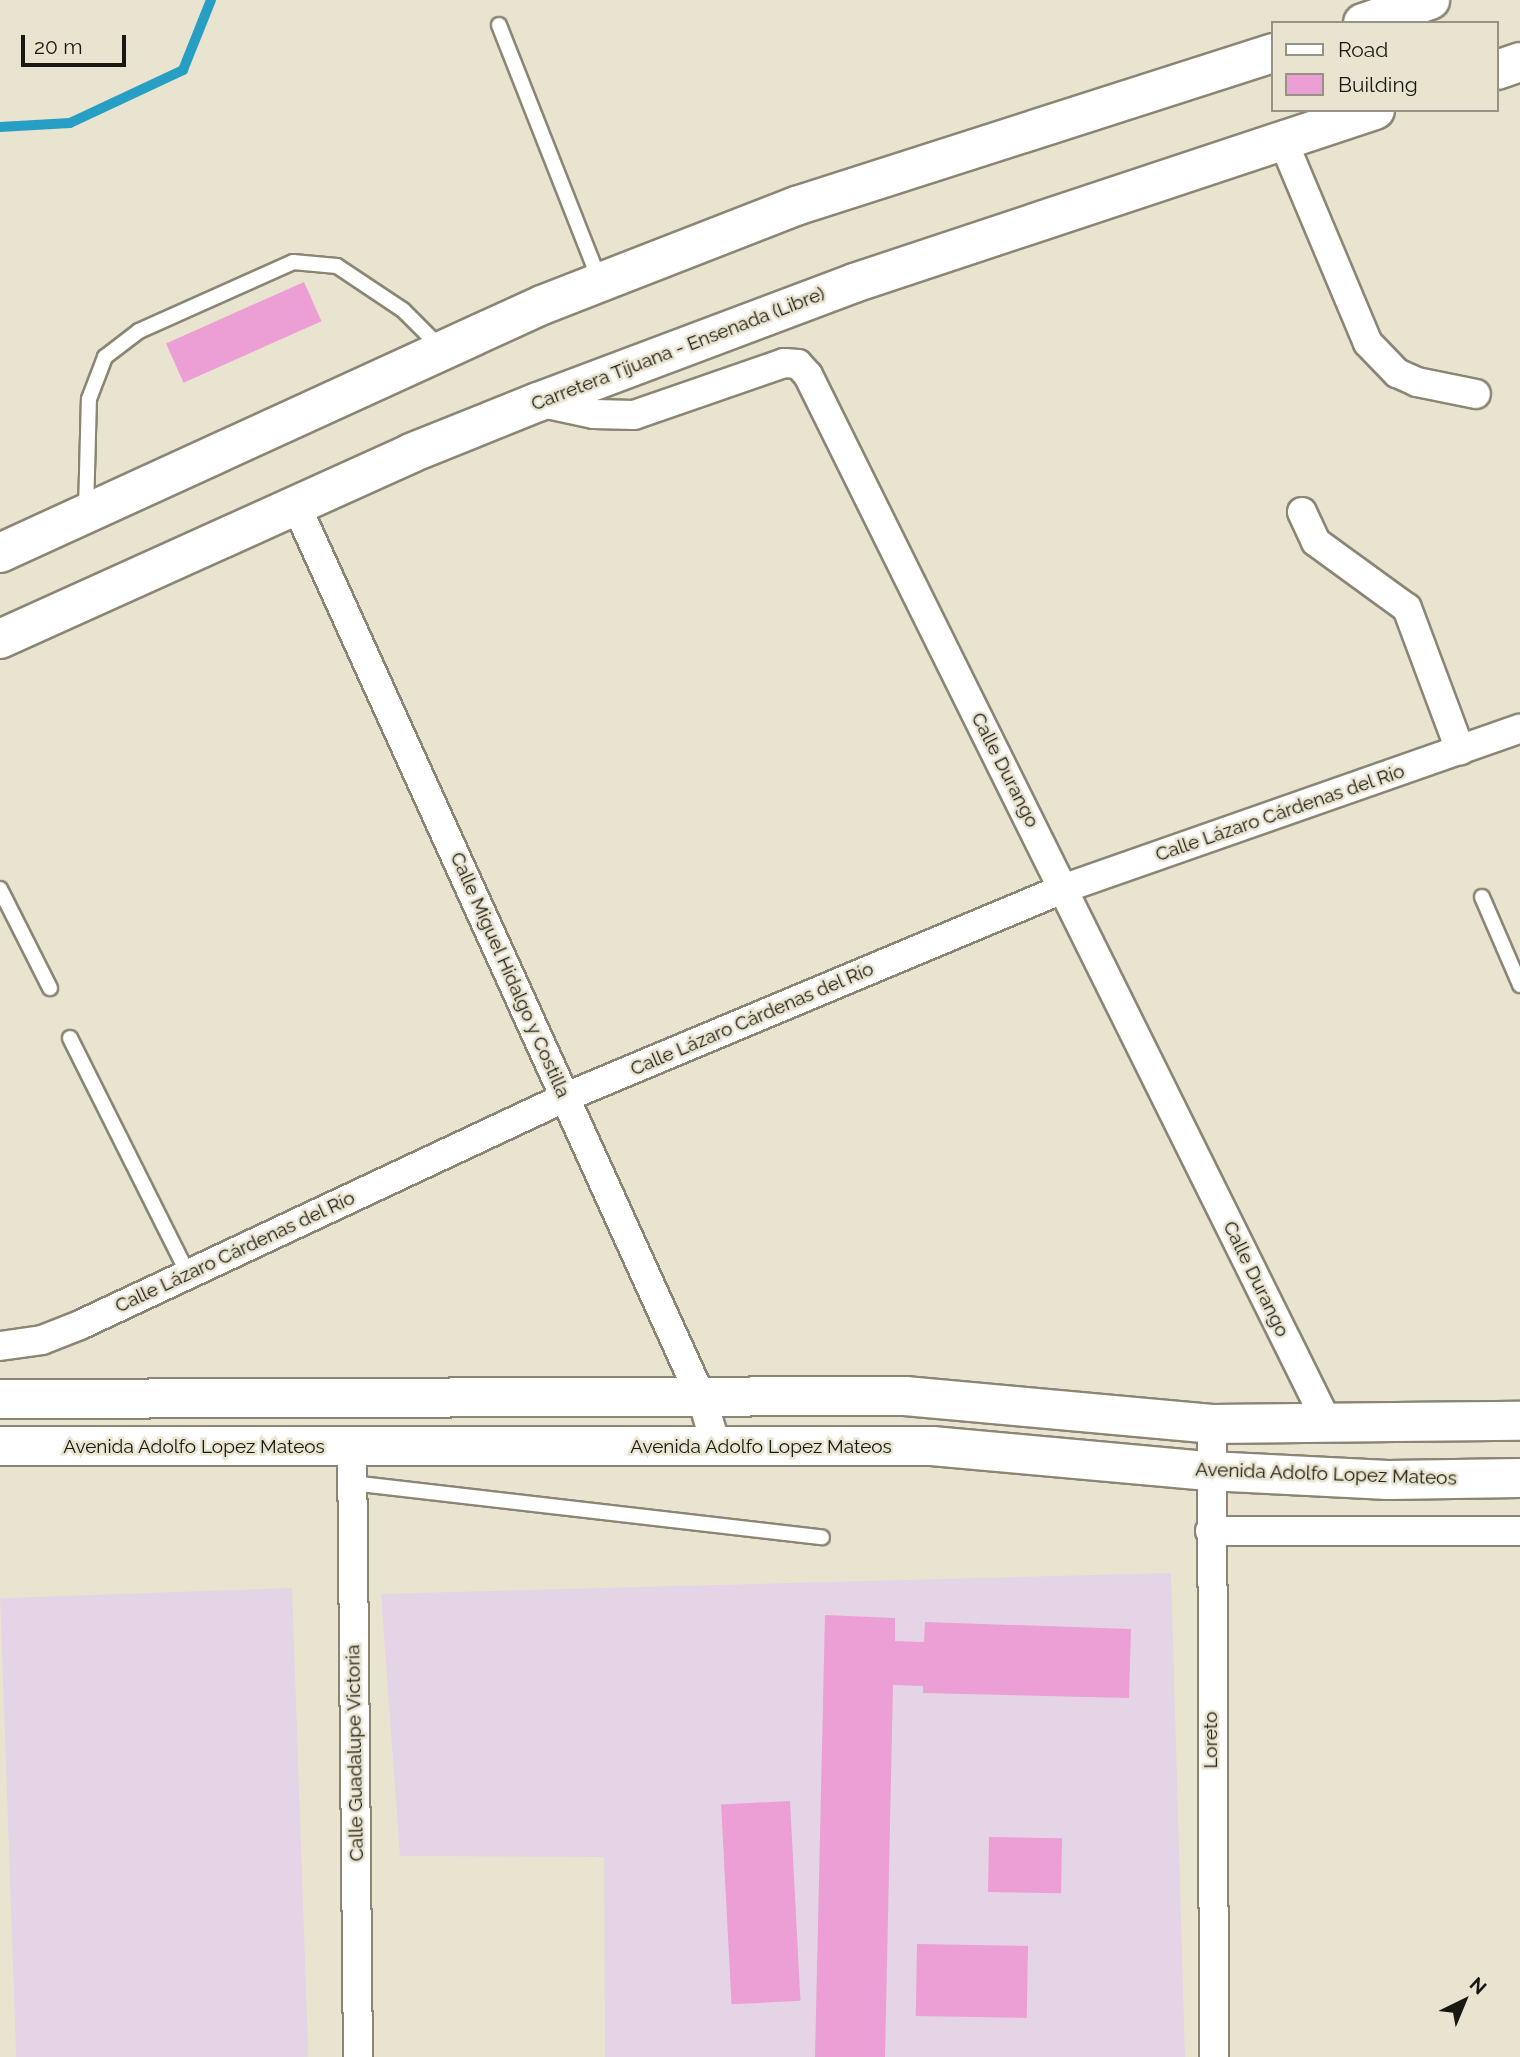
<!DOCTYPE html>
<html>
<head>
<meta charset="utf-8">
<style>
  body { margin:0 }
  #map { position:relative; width:1520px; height:2057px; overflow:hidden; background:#e9e4d0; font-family:Raleway,sans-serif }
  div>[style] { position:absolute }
  .education>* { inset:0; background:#e5d4e5; transform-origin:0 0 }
  .stream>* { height:10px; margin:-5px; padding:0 5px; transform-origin:5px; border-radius:5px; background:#279fc4 }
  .building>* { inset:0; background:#eb9fd4; transform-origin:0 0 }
  .roads { filter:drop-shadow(2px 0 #8b8674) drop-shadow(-2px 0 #8b8674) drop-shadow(0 2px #8b8674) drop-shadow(0 -2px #8b8674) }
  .service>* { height:14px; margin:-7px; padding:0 7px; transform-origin:7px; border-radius:7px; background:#fff }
  .minor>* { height:28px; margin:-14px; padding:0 14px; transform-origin:14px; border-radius:14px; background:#fff }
  .secondary>* { height:38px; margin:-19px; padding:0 19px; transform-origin:19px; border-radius:19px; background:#fff }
  .trunk>* { height:38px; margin:-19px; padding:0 19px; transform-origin:19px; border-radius:19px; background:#fff }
  span { translate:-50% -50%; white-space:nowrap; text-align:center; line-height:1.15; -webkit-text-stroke:5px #e9e4d0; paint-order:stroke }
  .street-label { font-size:19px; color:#191811 }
  .legend { position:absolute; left:1271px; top:21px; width:228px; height:91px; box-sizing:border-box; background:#e9e4d0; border:2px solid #969284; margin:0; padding:9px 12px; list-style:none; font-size:21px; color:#191811 }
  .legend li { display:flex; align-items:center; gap:14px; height:35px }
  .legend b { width:35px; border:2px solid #969284 }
  .north { position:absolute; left:1429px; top:1966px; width:70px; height:70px; -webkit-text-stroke:5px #e9e4d0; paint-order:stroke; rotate:43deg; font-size:19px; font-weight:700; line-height:28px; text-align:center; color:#191811 }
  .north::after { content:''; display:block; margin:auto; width:24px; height:32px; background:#191811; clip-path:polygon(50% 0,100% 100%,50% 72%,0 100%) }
  .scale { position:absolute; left:21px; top:35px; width:105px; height:32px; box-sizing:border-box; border:4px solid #191811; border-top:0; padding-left:9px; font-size:21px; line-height:24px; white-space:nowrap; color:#191811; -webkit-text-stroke:5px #e9e4d0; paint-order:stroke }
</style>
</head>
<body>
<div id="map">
  <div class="education">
    <div style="clip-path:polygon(1171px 1573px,1185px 2057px,605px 2057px,604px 1857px,400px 1856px,381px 1594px)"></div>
    <div style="left:292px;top:1588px;width:469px;height:292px;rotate:88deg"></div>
  </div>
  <div class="stream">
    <div style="left:0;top:127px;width:70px;rotate:-3.3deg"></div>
    <div style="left:70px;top:123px;width:125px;rotate:-25.1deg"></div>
    <div style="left:183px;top:70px;width:75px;rotate:-68.2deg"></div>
  </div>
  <div class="building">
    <div style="left:304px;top:282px;width:43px;height:151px;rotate:66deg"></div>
    <div style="clip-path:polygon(825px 1615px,895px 1618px,895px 1641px,924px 1642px,925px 1622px,1131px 1629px,1129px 1698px,923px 1693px,923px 1686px,893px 1685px,885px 2057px,815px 2057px)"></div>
    <div style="left:790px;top:1801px;width:200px;height:69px;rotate:87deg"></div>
    <div style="left:989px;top:1837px;width:73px;height:55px;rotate:1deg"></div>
    <div style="left:917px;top:1944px;width:111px;height:72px;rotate:1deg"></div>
  </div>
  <div class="roads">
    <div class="service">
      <div style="left:499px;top:25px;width:275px;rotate:68.5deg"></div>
      <div style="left:86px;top:511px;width:112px;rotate:-88.5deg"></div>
      <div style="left:89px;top:399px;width:45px;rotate:-69.1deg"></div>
      <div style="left:105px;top:357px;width:43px;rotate:-37.4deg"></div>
      <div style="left:139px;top:331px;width:169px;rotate:-24.1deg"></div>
      <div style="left:293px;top:262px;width:44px;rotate:5.2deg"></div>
      <div style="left:337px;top:266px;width:79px;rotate:33.7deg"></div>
      <div style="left:403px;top:310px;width:55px;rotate:45deg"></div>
      <div style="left:0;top:889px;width:111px;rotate:63.2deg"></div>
      <div style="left:1482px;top:897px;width:96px;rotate:66.6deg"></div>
      <div style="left:70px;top:1038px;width:264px;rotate:63.4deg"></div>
      <div style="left:352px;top:1483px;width:473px;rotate:6.6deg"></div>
    </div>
    <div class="minor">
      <div style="left:1283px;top:141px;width:219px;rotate:67.2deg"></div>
      <div style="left:1368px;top:343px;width:42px;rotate:46deg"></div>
      <div style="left:1397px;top:373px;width:22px;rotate:24deg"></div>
      <div style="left:1417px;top:382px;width:60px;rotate:11.5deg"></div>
      <div style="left:538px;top:402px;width:57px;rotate:12.1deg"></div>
      <div style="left:594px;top:414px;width:40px;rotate:1.4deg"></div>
      <div style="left:634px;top:415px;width:159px;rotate:-19.1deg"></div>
      <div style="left:784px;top:363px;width:14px;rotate:4deg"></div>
      <div style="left:798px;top:364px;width:15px;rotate:48deg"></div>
      <div style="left:808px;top:375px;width:1169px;rotate:63.63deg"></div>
      <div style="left:296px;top:505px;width:982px;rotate:65.58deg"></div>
      <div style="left:702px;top:1399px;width:51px;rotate:73deg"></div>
      <div style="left:1302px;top:512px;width:33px;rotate:65deg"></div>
      <div style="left:1316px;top:542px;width:112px;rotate:36deg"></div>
      <div style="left:1407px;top:608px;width:152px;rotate:69.5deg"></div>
      <div style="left:0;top:1346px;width:42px;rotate:-8.1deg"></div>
      <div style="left:42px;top:1340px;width:41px;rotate:-21.5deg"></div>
      <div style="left:80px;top:1325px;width:537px;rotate:-25.13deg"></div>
      <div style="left:566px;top:1097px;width:541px;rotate:-22.73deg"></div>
      <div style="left:1065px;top:888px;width:482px;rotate:-19.3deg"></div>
      <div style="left:1212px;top:1424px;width:633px;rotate:89.82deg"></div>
      <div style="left:352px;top:1448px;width:609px;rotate:89.44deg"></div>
      <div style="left:1210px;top:1531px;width:310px"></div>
    </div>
    <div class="secondary">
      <div style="left:0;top:1399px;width:905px;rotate:-0.19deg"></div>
      <div style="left:905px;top:1396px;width:308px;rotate:5.2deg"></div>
      <div style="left:1212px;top:1424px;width:308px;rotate:-0.6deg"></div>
      <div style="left:0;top:1446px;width:932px"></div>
      <div style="left:932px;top:1446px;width:278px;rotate:5.2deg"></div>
      <div style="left:1209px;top:1471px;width:179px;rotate:2.9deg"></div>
      <div style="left:1388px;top:1480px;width:132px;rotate:-0.9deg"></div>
    </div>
    <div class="trunk">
      <div style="left:1363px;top:23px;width:71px;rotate:-18.9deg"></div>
      <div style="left:1497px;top:70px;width:24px;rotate:-19deg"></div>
      <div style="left:0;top:553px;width:596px;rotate:-24.59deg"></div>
      <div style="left:542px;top:305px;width:273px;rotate:-21.3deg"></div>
      <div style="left:796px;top:206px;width:501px;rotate:-17.78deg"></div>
      <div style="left:0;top:639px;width:451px;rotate:-24.3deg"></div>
      <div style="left:411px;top:453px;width:137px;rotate:-21.9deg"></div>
      <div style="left:538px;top:402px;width:338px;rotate:-20.6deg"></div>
      <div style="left:854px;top:283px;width:549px;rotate:-18.37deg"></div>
    </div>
  </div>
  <div class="street-label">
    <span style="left:678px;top:349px;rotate:-21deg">Carretera Tijuana - Ensenada (Libre)</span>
    <span style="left:1005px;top:770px;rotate:63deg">Calle Durango</span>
    <span style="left:1280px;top:813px;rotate:-19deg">Calle Lázaro Cárdenas del Río</span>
    <span style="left:510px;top:975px;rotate:66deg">Calle Miguel Hidalgo y Costilla</span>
    <span style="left:752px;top:1019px;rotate:-23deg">Calle Lázaro Cárdenas del Río</span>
    <span style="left:235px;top:1252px;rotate:-25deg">Calle Lázaro Cárdenas del Río</span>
    <span style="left:1256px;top:1279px;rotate:64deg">Calle Durango</span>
    <span style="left:194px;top:1447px">Avenida Adolfo Lopez Mateos</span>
    <span style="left:761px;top:1447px">Avenida Adolfo Lopez Mateos</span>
    <span style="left:1326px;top:1474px;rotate:2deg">Avenida Adolfo Lopez Mateos</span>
    <span style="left:1211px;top:1740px;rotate:-90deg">Loreto</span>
    <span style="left:355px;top:1753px;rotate:-91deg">Calle Guadalupe Victoria</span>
  </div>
  <ul class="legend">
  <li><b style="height:9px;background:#fff"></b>Road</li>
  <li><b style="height:19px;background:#eb9fd4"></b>Building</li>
  </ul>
  <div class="north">N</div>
  <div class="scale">20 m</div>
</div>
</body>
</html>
